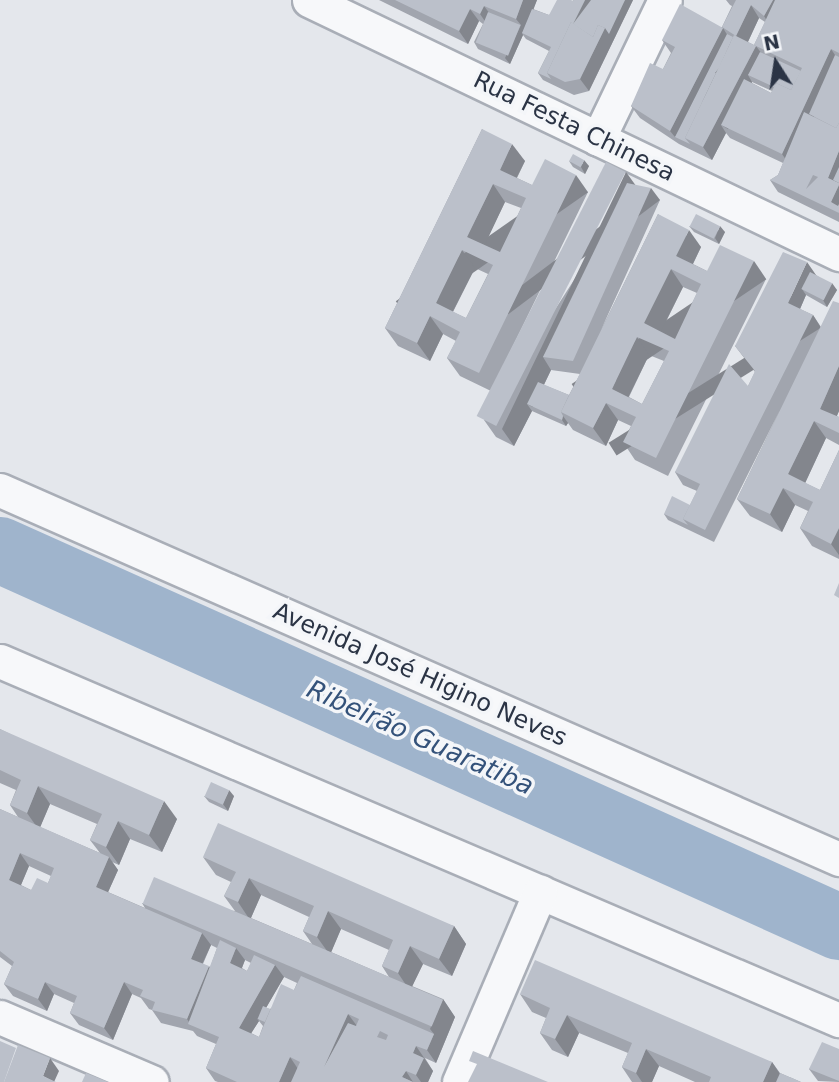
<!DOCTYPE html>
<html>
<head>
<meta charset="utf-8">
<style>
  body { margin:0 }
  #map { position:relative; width:839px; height:1082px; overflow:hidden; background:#e4e7ec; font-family:"DejaVu Sans",sans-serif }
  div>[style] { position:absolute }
  .river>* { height:66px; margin:-33px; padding:0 33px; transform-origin:33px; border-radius:33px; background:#9fb4cc }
  .roads { filter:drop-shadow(2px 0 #a9aeb7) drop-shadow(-2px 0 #a9aeb7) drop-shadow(0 2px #a9aeb7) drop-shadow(0 -2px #a9aeb7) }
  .street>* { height:33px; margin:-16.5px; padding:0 16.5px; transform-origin:16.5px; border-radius:16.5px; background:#f7f8fa }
  .wall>* { inset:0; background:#a1a5ae }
  .shaded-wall>* { inset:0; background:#83868d; transform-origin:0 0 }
  .building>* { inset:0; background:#bbc0ca; transform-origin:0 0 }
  span { translate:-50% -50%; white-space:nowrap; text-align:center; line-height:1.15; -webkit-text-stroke:7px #f4f6f9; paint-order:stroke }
  .street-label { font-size:24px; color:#2b3445 }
  .water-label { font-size:26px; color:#34527a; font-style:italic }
  .north { position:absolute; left:741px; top:28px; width:70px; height:70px; -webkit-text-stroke:5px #f4f6f9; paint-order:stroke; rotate:348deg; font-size:19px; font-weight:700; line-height:28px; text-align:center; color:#2b3445 }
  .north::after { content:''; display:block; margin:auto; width:24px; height:32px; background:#2b3445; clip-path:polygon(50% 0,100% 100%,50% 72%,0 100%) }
</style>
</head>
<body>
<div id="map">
  <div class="river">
    <div style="left:0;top:550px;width:920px;rotate:24.2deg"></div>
  </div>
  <div class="roads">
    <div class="street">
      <div style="left:309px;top:0;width:588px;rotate:25.61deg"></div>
      <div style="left:598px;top:139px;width:154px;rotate:-64.3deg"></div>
      <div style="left:0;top:490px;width:917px;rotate:23.74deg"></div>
      <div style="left:0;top:661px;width:913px;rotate:23.17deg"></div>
      <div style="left:0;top:1017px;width:165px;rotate:23.2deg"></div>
      <div style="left:459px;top:1082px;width:207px;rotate:-66.9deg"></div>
    </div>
  </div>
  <div class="wall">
    <div style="clip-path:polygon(379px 0,537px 0,533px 9px,549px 15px,574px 0,633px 0,589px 91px,574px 95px,543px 80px,538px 73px,549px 51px,526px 39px,523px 35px,510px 64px,478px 49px,474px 42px,483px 24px,479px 21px,468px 44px)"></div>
    <div style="clip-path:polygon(evenodd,726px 0,839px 0,839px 222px,778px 192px,770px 180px,778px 175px,783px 163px,730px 138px,726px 133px,712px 160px,679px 144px,640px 118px,631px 106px,663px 69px,671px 53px,662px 40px,722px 27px,732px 6px,730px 5px,726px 0,759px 18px,765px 22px,754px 45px,748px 42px,759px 18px,726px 0,752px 82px,772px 91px,771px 93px,752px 83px,752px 82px)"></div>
    <div style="clip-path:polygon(evenodd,482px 129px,525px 161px,517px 178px,532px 185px,588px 192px,491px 391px,460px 376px,447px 358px,456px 341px,443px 334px,430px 361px,398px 346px,385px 328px,482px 129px,505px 202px,521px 208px,500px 252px,484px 245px,505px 202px,482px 129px,475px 268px,488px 274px,466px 318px,453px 312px,475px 268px)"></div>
    <div style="clip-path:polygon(569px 161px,589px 166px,585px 174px,573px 167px)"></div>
    <div style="clip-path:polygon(evenodd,635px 185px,660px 200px,601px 330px,658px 214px,701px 247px,693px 264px,707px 271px,766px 279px,668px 476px,635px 460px,623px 442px,631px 426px,618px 420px,606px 446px,573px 430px,568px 423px,566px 426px,532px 411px,514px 446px,496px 437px,484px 420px,635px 185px,683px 287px,697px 293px,675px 339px,661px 332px,683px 287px,635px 185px,649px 355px,664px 361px,642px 404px,629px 397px,649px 355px,635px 185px,551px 370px,580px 374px,569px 395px,544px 385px,551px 370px)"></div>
    <div style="clip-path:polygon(689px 226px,725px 232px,719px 244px,694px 232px)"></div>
    <div style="clip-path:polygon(816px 275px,837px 290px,827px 307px,806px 295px,800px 309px,813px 315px,821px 327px,839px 303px,839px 411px,837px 416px,839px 417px,839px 445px,826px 438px,805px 483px,820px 490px,839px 450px,839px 559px,812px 546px,800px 528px,808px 511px,795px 505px,782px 532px,750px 516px,737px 499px,780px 410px,714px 542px,668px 520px,664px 514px,690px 505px,697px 491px,683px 485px,675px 472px,748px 386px,755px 372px,735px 346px)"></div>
    <div style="clip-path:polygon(evenodd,0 729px,177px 819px,162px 852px,130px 839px,119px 865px,112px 862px,118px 870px,108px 892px,145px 908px,142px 903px,235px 911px,224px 896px,231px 882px,216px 875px,203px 857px,454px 926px,466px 944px,452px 976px,423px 964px,412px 986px,443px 999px,455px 1017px,436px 1063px,425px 1058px,433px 1071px,428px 1082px,218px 1082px,215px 1081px,206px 1068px,216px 1044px,197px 1036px,193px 1031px,161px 1023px,152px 1010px,149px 1009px,141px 998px,132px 994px,113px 1040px,79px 1025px,70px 1013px,74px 1003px,54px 994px,47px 1011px,13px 996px,4px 984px,12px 966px,0 957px,0 809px,18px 817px,10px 805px,16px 790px,0 783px,0 729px,50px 804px,97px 824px,90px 840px,100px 853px,40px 827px,50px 804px,0 729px,29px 866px,51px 876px,48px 883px,31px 890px,21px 885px,29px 866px,0 729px,261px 895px,309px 917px,303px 931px,312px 944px,251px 918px,261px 895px,0 729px,341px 929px,389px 950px,382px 966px,389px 977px,331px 952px,341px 929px,0 729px,211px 945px,217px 948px,210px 968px,203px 964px,211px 945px,0 729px,245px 960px,251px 963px,247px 971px,242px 968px,245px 960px,0 729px,284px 977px,297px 983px,294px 990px,270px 1009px,266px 1008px,284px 977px,0 729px,259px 1021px,263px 1026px,259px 1037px,251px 1033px,259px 1021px)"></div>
    <div style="clip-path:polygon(204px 796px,234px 796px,228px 811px,209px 802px)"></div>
    <div style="clip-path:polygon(520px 994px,772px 1062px,780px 1073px,801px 1082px,695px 1082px,659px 1066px,652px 1082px,632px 1082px,622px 1067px,628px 1053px,579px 1033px,568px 1057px,552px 1050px,540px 1033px,546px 1018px,532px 1012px)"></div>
    <div style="clip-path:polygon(839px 1049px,839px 1082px,818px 1081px,809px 1069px)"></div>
  </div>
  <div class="shaded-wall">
    <div style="clip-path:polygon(523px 0,537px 0,525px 32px,522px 33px,523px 35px,510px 64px,505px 58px,521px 25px,516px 19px)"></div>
    <div style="clip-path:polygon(585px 0,593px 0,573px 24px)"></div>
    <div style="clip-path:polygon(625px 0,633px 0,589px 91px,580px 79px,605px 28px)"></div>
    <div style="clip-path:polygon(773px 0,788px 0,772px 29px,764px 16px)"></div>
    <div style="clip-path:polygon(751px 5px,759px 18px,745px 48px,736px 36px)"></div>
    <div style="clip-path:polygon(484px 6px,493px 18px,489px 27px,480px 14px)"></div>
    <div style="clip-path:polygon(470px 9px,479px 21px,468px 44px,459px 31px)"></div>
    <div style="clip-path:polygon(723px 28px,731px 41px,720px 78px,675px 137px,670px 131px)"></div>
    <div style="clip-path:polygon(756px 46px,765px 58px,748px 75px,752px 82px,728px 129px,721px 125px,726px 133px,712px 160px,703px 147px)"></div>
    <div style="clip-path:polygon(831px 49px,839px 61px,791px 167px,782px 154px)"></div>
    <div style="clip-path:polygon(512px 144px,525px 161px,512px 187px,500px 170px)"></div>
    <div style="clip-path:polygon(839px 151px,839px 184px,828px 178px)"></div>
    <div style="clip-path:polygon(584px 160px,589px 166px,585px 174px,581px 167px)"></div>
    <div style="clip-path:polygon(626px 172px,639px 190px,543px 357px,551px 370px,533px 407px,527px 404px,532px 411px,514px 446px,502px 429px)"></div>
    <div style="left:576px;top:175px;width:21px;height:220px;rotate:55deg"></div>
    <div style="clip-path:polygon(493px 184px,505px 202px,480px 255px,467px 237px)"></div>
    <div style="clip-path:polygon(839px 185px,839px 213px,831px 202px)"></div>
    <div style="left:651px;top:188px;width:15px;height:190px;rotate:53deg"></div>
    <div style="clip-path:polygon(720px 226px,725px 232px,719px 244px,715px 238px)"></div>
    <div style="clip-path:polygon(689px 230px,701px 247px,688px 274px,676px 256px)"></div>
    <div style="clip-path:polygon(462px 250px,475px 268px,448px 321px,436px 303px)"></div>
    <div style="left:754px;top:261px;width:22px;height:220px;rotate:56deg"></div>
    <div style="clip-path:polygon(807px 262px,816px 275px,802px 289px,806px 295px,797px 316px,788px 303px)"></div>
    <div style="clip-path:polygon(671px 269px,683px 287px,656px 341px,644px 323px)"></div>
    <div style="clip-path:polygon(832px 283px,837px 290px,827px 307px,823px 300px)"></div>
    <div style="left:813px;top:315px;width:15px;height:241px;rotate:58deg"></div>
    <div style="clip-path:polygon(430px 316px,443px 334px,430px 361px,417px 343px)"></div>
    <div style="clip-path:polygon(637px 337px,649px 355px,624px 406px,612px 389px)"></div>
    <div style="clip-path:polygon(839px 366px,839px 411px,832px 426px,820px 409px)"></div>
    <div style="clip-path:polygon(606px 403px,618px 420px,606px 446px,593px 428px)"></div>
    <div style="clip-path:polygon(563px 416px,568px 423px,566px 426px,562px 420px)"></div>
    <div style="clip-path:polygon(814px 421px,826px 438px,801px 492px,788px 474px)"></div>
    <div style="clip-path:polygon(783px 488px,795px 505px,782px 532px,770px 514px)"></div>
    <div style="clip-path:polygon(839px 528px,839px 555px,831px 544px)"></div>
    <div style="clip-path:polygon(38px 786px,50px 804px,39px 830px,27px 813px)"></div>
    <div style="clip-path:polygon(229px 790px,234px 796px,228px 811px,223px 804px)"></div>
    <div style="clip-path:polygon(164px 801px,177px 819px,162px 852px,149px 835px)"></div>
    <div style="clip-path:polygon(118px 821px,130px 839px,119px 865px,106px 847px)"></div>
    <div style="clip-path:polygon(20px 853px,29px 866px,18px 892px,9px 880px)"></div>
    <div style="clip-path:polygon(109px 857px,118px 870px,105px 899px,96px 887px)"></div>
    <div style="clip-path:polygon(249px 878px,261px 895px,250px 920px,238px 902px)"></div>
    <div style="clip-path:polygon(328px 911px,341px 929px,330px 955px,317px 937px)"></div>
    <div style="clip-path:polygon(454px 926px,466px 944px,452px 976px,439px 959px)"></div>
    <div style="clip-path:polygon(202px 933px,211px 945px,199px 971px,191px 959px)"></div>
    <div style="clip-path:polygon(410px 946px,423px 964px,410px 991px,398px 973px)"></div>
    <div style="clip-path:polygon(236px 948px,245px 960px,239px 975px,230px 963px)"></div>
    <div style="clip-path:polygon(275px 965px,284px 977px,259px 1020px,257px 1019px,259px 1021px,247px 1040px,239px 1028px)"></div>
    <div style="clip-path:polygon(209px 966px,218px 979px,191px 1025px,187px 1019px)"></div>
    <div style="clip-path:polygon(45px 982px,54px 994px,47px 1011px,38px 999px)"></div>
    <div style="clip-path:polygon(124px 982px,132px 994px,113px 1040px,104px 1028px)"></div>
    <div style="clip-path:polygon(443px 999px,455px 1017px,436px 1063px,427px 1050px,434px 1034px,430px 1029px)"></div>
    <div style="clip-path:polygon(348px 1014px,357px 1026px,324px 1067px)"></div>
    <div style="clip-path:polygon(567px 1015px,579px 1033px,568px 1057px,555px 1039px)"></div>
    <div style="clip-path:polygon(416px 1046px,433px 1071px,428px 1082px,421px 1082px,416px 1075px,413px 1053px)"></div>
    <div style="clip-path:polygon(646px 1049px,659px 1066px,652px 1082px,642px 1082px,636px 1073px)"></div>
    <div style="clip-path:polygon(290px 1057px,298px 1069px,293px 1082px,279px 1082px)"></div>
    <div style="clip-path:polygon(50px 1058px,59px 1071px,54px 1082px,43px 1076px)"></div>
    <div style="clip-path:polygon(772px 1062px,784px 1080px,783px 1082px,763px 1082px)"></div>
    <div style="clip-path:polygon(406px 1071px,413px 1082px,402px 1077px)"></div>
  </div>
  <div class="building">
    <div style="clip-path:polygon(395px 0,523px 0,516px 19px,484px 6px,480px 14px,470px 9px,459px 31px)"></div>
    <div style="clip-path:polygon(557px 0,571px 0,573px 1px,574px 0,585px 0,573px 24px,571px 22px,547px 73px,551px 79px,538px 73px,551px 47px,522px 33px,532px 9px,549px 15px)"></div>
    <div style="clip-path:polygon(591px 0,625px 0,609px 34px,605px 28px,598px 25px,593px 37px,573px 24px)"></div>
    <div style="clip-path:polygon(736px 0,773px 0,764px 16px,751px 5px,736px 36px,722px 27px)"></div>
    <div style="clip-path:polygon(775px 0,839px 0,839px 53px,831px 49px,782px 154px,721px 125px,744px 79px,771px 93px,776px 83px,791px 90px,802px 68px,754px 45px)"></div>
    <div style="clip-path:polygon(680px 4px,723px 28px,670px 131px,631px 106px,650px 63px,663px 69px,675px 47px,662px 40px)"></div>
    <div style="left:488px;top:12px;width:35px;height:33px;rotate:22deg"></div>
    <div style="clip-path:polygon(571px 22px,593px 37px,598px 25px,605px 28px,580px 79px,565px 82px,547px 73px)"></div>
    <div style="clip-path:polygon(727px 34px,733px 37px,719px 68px,715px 73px,716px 73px,685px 138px,690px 144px,675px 137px)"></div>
    <div style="clip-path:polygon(734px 35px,756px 46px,703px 147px,685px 138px)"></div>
    <div style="clip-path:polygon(760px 52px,801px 71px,791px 90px,776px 83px,774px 87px,748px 75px)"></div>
    <div style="clip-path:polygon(835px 55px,839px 57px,839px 123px,836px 128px,809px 114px)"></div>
    <div style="clip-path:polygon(evenodd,804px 112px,836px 128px,839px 123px,839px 151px,828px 178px,839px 183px,839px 185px,831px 202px,838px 206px,839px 204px,839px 213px,770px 180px,778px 175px,804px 112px,813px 175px,818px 177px,806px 189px,813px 175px)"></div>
    <div style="clip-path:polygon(evenodd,482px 129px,512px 144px,500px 170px,532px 185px,545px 159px,576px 175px,479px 373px,447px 358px,460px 332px,430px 316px,417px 343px,385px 328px,482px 129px,493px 184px,526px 198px,500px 252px,467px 237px,493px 184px,482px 129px,462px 250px,493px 265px,466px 318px,436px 303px,462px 250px)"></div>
    <div style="left:573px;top:154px;width:13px;height:8px;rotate:29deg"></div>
    <div style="left:606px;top:162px;width:22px;height:285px;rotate:27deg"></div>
    <div style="clip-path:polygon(839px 167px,839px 183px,833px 180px)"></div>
    <div style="clip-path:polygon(627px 183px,651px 188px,573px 361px,543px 357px)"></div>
    <div style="clip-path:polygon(evenodd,658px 214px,689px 230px,676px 256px,707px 271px,720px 245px,754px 261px,656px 458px,623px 442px,636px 417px,606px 403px,593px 428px,561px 412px,658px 214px,671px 269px,701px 284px,675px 339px,644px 323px,671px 269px,658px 214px,637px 337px,669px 351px,642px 404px,612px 389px,637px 337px)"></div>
    <div style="left:696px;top:214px;width:27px;height:14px;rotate:27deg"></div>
    <div style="clip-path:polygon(783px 252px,807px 262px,788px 303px,813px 315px,705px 530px,683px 519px,700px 484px,675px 472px,729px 364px,748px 386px,755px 371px,735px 346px)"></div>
    <div style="left:810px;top:272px;width:25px;height:19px;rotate:27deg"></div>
    <div style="clip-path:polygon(833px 301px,839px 303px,839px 366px,820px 409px,839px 417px,839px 433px,814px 421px,788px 474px,820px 490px,839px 450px,839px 528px,831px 544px,800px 528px,813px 502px,783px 488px,770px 514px,737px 499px)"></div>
    <div style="clip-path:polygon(538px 382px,569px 395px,561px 412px,563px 416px,562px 420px,527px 404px)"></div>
    <div style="clip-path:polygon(672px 496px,690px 505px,683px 519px,688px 525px,664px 514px)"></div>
    <div style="clip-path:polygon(839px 583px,839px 598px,834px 595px)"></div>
    <div style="clip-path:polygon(0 729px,164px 801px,149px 835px,118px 821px,106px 847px,90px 840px,102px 814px,38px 786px,27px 813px,10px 805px,21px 780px,0 770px)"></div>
    <div style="left:211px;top:782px;width:20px;height:16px;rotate:24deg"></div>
    <div style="clip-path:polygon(evenodd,0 809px,109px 857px,96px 887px,202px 933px,191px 959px,209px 966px,187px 1019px,152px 1010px,155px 1002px,140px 996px,143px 990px,124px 982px,104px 1028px,70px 1013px,77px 996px,45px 982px,38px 999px,4px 984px,14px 962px,0 951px,0 809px,20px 853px,54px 868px,48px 883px,37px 878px,31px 890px,9px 880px,20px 853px)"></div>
    <div style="clip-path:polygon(218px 823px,454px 926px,439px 959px,410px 946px,398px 973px,382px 966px,393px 940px,328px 911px,317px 937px,303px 931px,314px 906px,249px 878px,238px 902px,224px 896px,236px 872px,203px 857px)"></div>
    <div style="left:154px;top:877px;width:314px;height:29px;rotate:23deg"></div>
    <div style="clip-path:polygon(evenodd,220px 940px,236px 948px,230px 963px,247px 971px,254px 955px,275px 965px,239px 1028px,259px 1037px,281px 984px,294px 990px,301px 976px,434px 1034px,427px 1050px,416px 1046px,413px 1053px,424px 1058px,416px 1075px,406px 1071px,402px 1077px,413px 1082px,291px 1082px,300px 1062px,290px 1057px,279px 1082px,237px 1082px,206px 1068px,219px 1037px,188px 1024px,220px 940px,348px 1014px,359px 1019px,356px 1026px,348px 1023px,324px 1067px,348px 1014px,220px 940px,380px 1031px,388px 1035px,386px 1040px,377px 1037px,380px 1031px)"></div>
    <div style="clip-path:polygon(535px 960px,772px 1062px,763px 1082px,709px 1082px,711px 1077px,646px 1049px,636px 1073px,622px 1067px,632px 1043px,567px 1015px,555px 1039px,540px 1033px,550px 1008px,520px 994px)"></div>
    <div style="left:263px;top:1006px;width:8px;height:14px;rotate:23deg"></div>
    <div style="clip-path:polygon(0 1041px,16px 1048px,4px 1082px,0 1082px)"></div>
    <div style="clip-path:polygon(822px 1042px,839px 1049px,839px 1081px,809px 1069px)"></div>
    <div style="clip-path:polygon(18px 1045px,50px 1058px,43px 1076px,56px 1082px,4px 1082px)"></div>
    <div style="clip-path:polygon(473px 1051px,548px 1082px,468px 1082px,477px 1064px,469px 1061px)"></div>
    <div style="clip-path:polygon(86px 1073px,108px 1082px,82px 1082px)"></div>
    <div style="clip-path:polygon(780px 1073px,801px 1082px,776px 1082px)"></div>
  </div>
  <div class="street-label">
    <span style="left:574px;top:127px;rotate:26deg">Rua Festa Chinesa</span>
    <span style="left:420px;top:675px;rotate:24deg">Avenida José Higino Neves</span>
  </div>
  <div class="water-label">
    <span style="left:420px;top:738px;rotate:24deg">Ribeirão Guaratiba</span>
  </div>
  <div class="north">N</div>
</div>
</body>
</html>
